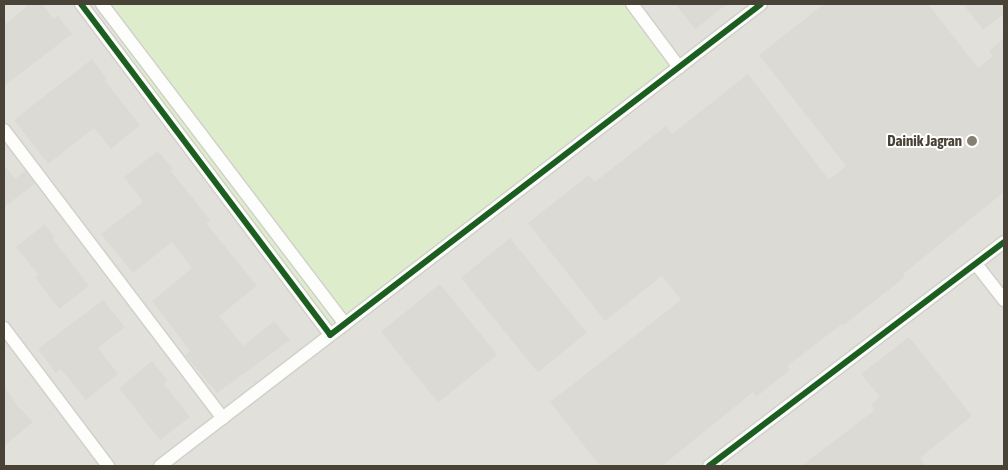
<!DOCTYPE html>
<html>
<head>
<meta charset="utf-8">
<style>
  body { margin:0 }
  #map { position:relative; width:1008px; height:470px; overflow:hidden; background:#f2f1ec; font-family:"Asap Condensed",sans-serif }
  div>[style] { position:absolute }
  .industrial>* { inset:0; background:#e2e0da; transform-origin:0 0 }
  .green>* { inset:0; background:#ddedcc }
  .building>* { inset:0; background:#dcdad4; transform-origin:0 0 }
  .roads { filter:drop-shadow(1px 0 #d0cfc9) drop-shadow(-1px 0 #d0cfc9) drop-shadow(0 1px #d0cfc9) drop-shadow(0 -1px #d0cfc9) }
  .minor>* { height:12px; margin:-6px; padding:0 6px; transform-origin:6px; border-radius:6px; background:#fdfdfc }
  .cycleway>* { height:6px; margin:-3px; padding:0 3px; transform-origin:3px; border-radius:3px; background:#1b5e20 }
  .dots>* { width:14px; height:14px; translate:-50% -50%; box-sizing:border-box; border:2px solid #fff; border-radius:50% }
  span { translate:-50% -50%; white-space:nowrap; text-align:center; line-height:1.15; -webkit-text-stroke:4px #fff; paint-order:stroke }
  .poi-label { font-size:15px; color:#494337; font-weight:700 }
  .right { translate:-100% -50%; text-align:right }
  .frame { position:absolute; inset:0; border:5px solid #494337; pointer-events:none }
</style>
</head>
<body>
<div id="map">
  <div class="industrial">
    <div style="left:4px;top:4px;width:1000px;height:462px"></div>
  </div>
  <div class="green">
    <div style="clip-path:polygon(93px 4px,632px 4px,679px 67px,330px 335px)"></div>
  </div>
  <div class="building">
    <div style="clip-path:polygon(30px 4px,42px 4px,54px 19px,58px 16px,72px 34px,4px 86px,4px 25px)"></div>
    <div style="clip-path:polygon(675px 4px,727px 4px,695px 29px)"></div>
    <div style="clip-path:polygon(824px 4px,928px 4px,978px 68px,993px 56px,989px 51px,1004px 38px,1004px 192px,903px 274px,905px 277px,844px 325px,842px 324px,787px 366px,790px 370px,756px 397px,753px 392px,662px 466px,600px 466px,550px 402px,681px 300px,662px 276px,605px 321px,528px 223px,589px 175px,595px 182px,666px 126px,672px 134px,748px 74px,829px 180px,846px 166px,759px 55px)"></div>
    <div style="clip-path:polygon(963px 4px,1004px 4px,1004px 14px,983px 30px)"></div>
    <div style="clip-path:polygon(92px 59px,107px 79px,105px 81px,140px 125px,111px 149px,94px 128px,48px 164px,14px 120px)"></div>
    <div style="clip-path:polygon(158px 151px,173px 169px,171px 171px,210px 220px,206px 223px,257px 286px,219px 316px,243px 346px,274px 321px,290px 340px,217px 393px,185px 355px,190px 351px,152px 301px,192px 268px,172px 242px,133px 273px,101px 234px,143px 202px,124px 177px)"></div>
    <div style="clip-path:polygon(4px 165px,15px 179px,25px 171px,35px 184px,4px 207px)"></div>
    <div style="clip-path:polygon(45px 224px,55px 238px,53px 239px,89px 286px,59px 309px,35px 277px,38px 274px,16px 247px)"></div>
    <div style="left:510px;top:238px;width:122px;height:63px;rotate:51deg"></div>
    <div style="left:440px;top:284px;width:91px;height:76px;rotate:51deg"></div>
    <div style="clip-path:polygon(103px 300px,125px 327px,98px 348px,118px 374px,86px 400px,61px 369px,56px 373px,38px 349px)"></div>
    <div style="clip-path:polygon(909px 337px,972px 416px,920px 458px,926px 466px,801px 466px,875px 410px,871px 404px,880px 397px,861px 374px)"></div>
    <div style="clip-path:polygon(152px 361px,168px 381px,164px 384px,190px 417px,160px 440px,119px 388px)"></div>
    <div style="clip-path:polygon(4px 385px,17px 405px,33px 422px,4px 446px)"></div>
  </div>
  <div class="roads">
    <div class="minor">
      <div style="left:81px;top:4px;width:414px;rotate:53deg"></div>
      <div style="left:102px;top:4px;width:402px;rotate:52.8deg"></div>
      <div style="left:632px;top:4px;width:79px;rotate:53.3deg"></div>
      <div style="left:4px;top:130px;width:362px;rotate:52.8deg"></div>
      <div style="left:976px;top:264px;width:46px;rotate:52.1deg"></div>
      <div style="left:4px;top:328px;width:173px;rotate:53deg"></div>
      <div style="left:160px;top:466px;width:758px;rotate:-37.55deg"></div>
      <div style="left:709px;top:466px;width:370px;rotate:-37.2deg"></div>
    </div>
  </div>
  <div class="cycleway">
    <div style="left:81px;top:4px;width:414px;rotate:53deg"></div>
    <div style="left:330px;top:335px;width:543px;rotate:-37.52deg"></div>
    <div style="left:709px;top:466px;width:370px;rotate:-37.2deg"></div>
  </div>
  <div class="dots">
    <div style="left:972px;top:141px;background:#848076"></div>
  </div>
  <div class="poi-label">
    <span class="right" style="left:962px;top:141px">Dainik Jagran</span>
  </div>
  <div class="frame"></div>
</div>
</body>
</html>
